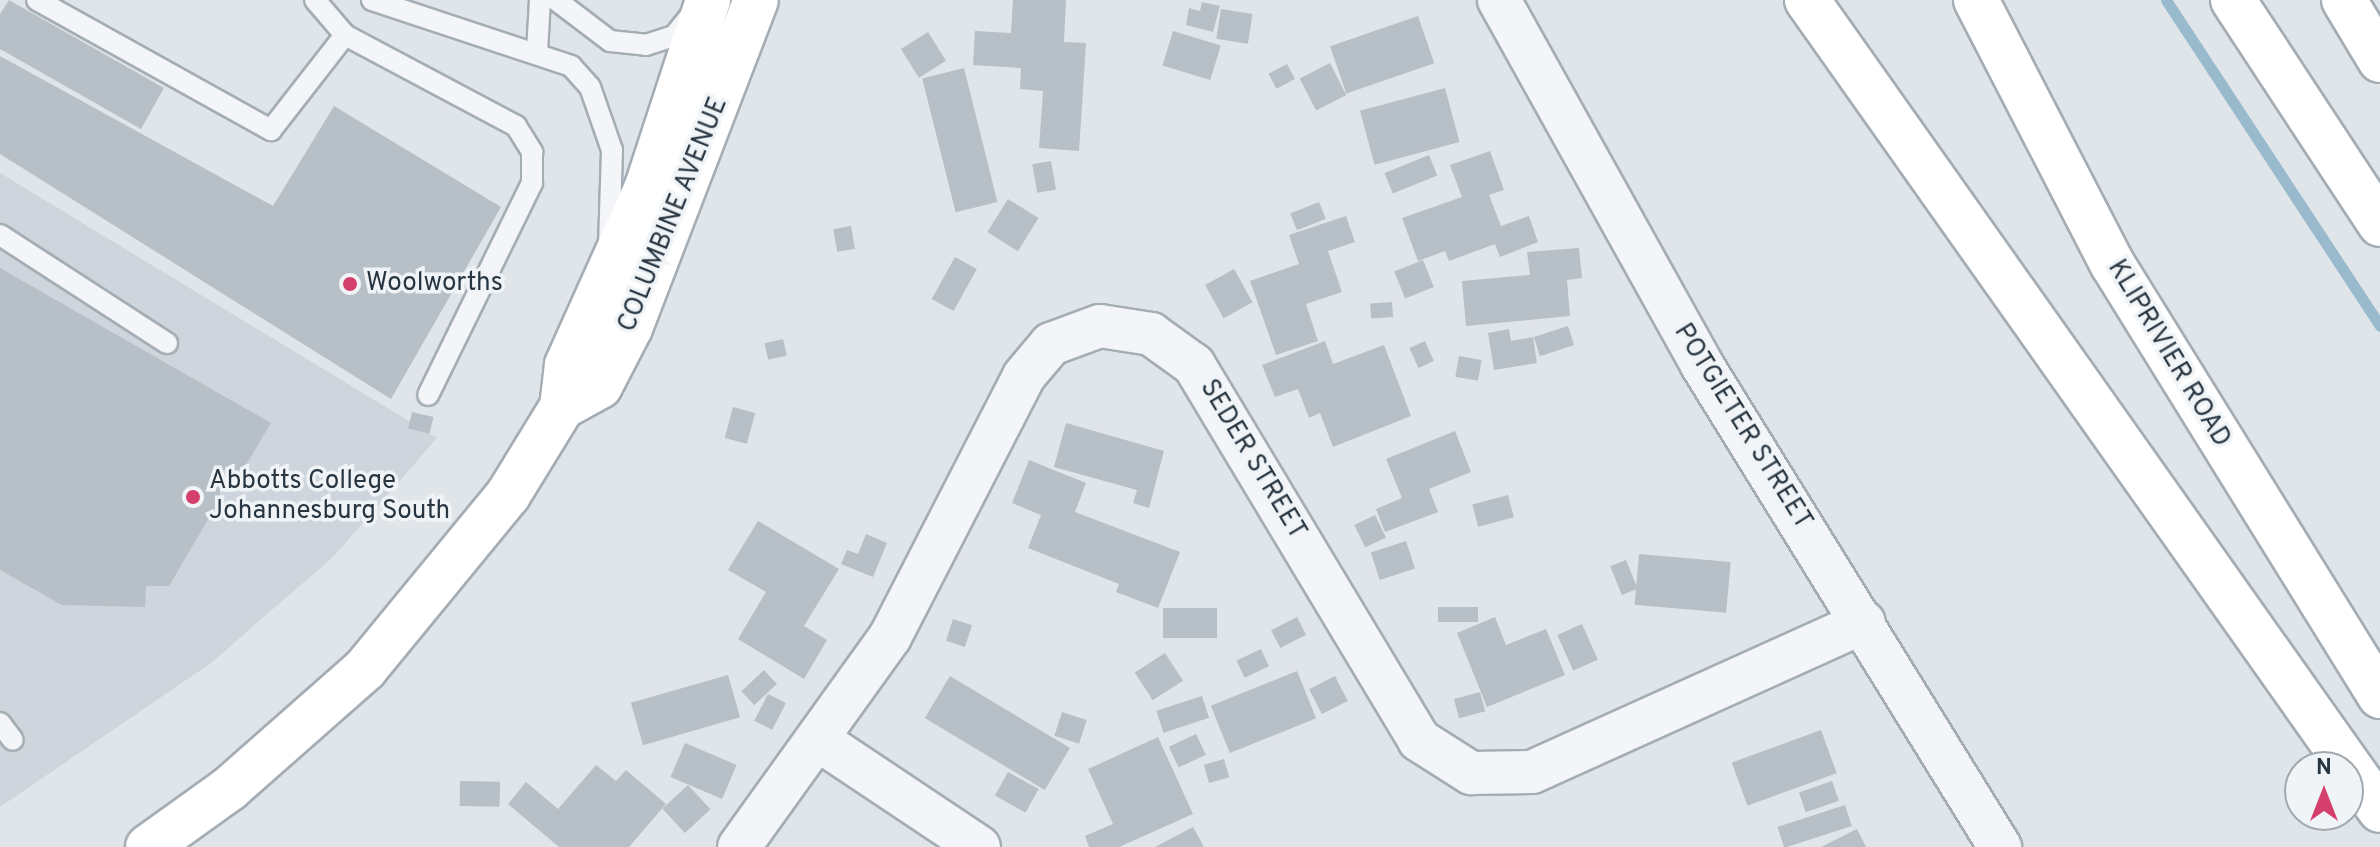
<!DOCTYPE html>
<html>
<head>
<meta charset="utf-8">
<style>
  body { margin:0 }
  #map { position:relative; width:2380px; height:847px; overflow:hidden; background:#e0e5ea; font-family:Overpass,sans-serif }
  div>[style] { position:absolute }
  .built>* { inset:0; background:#ced5dc }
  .stream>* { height:11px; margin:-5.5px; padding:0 5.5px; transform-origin:5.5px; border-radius:5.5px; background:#99bacc }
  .building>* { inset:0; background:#b7bfc7; transform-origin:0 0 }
  .roads { filter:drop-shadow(2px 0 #a5adb4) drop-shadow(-2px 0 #a5adb4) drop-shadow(0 2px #a5adb4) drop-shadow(0 -2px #a5adb4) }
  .lane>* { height:20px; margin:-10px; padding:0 10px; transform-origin:10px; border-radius:10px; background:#f3f5f8 }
  .street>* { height:42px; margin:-21px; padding:0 21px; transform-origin:21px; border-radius:21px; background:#f3f5f8 }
  .secondary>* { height:44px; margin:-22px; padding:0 22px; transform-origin:22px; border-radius:22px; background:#fff }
  .primary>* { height:44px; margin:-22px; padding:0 22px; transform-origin:22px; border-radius:22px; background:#fff }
  .dots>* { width:22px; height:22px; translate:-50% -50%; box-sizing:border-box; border:4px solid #f0f4f7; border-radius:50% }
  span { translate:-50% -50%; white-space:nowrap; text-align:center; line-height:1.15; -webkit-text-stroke:7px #f0f4f7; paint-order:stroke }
  .street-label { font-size:26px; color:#283642 }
  .poi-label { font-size:26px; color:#283642 }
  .left { translate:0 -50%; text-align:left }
  .north { position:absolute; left:2284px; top:751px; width:80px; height:80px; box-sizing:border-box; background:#f0f4f7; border:2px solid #a0a8af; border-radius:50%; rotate:0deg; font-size:22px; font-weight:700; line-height:32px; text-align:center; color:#283642 }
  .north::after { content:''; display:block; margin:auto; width:28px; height:36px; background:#d53f6d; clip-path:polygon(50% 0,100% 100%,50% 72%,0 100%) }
</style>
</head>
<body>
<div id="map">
  <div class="built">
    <div style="clip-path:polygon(0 173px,437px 438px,334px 556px,211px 663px,0 807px)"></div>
  </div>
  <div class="stream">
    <div style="left:2166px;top:0;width:390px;rotate:56.7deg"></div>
  </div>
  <div class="building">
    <div style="clip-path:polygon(9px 0,164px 88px,141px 129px,0 49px,0 14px)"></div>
    <div style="clip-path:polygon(1013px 0,1066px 0,1064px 42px,1086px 43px,1079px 151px,1039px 148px,1043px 91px,1020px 89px,1021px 68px,973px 65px,975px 31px,1011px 33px)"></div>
    <div style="clip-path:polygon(1202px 2px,1220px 6px,1213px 32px,1186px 25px,1189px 8px,1200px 11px)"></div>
    <div style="left:1221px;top:9px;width:32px;height:30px;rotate:9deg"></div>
    <div style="left:1418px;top:16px;width:50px;height:93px;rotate:71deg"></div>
    <div style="left:1173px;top:31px;width:50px;height:36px;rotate:17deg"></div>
    <div style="left:928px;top:32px;width:34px;height:32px;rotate:58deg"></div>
    <div style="clip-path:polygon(0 56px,273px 206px,334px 106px,501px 207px,391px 399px,0 154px)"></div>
    <div style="left:1330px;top:63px;width:36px;height:34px;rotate:63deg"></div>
    <div style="left:1287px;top:64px;width:17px;height:21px;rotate:62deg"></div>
    <div style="left:964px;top:68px;width:138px;height:43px;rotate:76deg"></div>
    <div style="left:1445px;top:88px;width:56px;height:88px;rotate:75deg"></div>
    <div style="clip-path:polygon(1490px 151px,1504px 190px,1489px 195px,1501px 226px,1529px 216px,1538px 242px,1500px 257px,1495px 244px,1449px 261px,1445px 251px,1418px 261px,1402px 218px,1462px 197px,1450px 165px)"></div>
    <div style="left:1429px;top:155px;width:22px;height:48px;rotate:68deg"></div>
    <div style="left:1051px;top:161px;width:29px;height:19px;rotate:80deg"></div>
    <div style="left:1008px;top:199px;width:36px;height:39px;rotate:32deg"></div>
    <div style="left:1319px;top:202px;width:18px;height:31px;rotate:68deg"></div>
    <div style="clip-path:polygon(1346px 216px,1355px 242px,1328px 251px,1342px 292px,1306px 304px,1318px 341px,1276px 355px,1250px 281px,1299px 264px,1289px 235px)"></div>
    <div style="left:851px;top:226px;width:23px;height:18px;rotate:80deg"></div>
    <div style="clip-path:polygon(1579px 248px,1582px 278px,1567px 280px,1570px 316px,1466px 326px,1462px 281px,1530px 275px,1527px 252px)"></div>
    <div style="left:955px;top:257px;width:25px;height:48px;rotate:29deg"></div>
    <div style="left:1423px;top:260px;width:29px;height:31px;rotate:68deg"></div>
    <div style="clip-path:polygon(0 268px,271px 423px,243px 470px,220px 470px,220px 499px,169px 586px,146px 586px,145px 607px,62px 605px,0 570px)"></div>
    <div style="left:1234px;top:269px;width:38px;height:33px;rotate:61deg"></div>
    <div style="left:1392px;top:302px;width:15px;height:22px;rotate:86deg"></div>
    <div style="left:1568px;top:326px;width:20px;height:36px;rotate:72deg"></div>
    <div style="clip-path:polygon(1509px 329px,1511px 341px,1533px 337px,1537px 363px,1494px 370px,1488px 333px)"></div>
    <div style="left:783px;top:339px;width:17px;height:19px;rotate:77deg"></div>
    <div style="clip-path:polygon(1325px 341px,1333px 364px,1384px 345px,1411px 416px,1333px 447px,1320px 413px,1309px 418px,1298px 389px,1275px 397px,1262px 365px)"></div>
    <div style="left:1425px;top:341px;width:22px;height:17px;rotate:66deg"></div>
    <div style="left:1459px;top:356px;width:23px;height:21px;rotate:10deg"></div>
    <div style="left:733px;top:407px;width:23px;height:32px;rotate:15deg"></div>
    <div style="left:412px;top:412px;width:22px;height:17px;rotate:13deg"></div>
    <div style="clip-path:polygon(1066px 423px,1164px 451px,1149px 508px,1133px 503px,1137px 490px,1054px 467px)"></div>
    <div style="clip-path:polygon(1455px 431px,1471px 472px,1429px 489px,1438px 512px,1385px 532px,1376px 509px,1402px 498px,1386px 459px)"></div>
    <div style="clip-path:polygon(1029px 460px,1086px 483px,1075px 512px,1180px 552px,1158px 608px,1116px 592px,1119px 584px,1028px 548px,1041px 515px,1012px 503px)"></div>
    <div style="left:1508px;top:495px;width:23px;height:37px;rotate:75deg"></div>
    <div style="left:1375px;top:515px;width:25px;height:23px;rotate:64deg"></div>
    <div style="clip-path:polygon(758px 521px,839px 569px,804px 626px,827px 640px,804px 679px,738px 639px,766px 592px,728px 570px)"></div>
    <div style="clip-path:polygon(866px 534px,887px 543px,873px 577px,841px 564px,847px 550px,858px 554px)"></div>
    <div style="left:1406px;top:541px;width:29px;height:37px;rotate:72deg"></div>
    <div style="left:1639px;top:554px;width:92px;height:51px;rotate:5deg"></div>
    <div style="left:1626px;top:560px;width:31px;height:17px;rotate:68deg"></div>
    <div style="left:1438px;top:607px;width:40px;height:15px"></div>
    <div style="left:1163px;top:608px;width:54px;height:30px"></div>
    <div style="left:1297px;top:617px;width:20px;height:29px;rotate:63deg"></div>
    <div style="clip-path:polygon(1495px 617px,1506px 645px,1546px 629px,1565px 675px,1487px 707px,1457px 633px)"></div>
    <div style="left:953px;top:619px;width:20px;height:23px;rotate:18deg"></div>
    <div style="left:1582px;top:624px;width:39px;height:27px;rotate:66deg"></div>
    <div style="left:1261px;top:649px;width:19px;height:27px;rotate:65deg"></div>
    <div style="left:1165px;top:653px;width:33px;height:36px;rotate:57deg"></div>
    <div style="left:764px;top:670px;width:19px;height:31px;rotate:47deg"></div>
    <div style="left:1297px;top:671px;width:51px;height:93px;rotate:68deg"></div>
    <div style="left:728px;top:675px;width:44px;height:101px;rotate:74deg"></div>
    <div style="left:950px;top:676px;width:140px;height:49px;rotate:31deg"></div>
    <div style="left:1335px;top:676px;width:28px;height:29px;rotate:63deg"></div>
    <div style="left:1480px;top:692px;width:20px;height:27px;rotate:75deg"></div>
    <div style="left:768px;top:694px;width:20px;height:30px;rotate:27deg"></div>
    <div style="left:1202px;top:696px;width:23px;height:48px;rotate:72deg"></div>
    <div style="left:1062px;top:712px;width:26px;height:25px;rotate:18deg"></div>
    <div style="left:1821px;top:730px;width:46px;height:95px;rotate:70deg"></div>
    <div style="left:1196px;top:734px;width:23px;height:30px;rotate:65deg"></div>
    <div style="clip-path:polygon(1158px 737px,1193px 814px,1119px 847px,1089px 847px,1085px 836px,1113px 824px,1088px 769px)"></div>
    <div style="left:685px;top:743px;width:56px;height:37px;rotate:23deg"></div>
    <div style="left:1224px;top:759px;width:19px;height:21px;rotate:74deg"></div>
    <div style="clip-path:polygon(596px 765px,616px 781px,626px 770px,666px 804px,629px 847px,559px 847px,508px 804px,526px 782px,558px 809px)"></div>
    <div style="left:1008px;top:772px;width:35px;height:27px;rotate:29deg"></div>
    <div style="left:460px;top:781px;width:40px;height:25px;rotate:1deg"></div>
    <div style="left:1832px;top:781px;width:21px;height:35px;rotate:71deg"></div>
    <div style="left:688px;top:785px;width:33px;height:35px;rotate:47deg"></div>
    <div style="left:1845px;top:805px;width:22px;height:71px;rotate:72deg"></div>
    <div style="clip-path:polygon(1193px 827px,1204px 847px,1155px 847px)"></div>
    <div style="clip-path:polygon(1857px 829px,1866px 847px,1821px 847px)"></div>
  </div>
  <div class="roads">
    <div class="lane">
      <div style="left:37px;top:0;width:268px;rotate:29.1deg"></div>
      <div style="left:271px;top:130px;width:120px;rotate:-52.1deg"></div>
      <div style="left:345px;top:35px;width:46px;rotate:-130.6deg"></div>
      <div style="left:372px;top:0;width:210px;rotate:18.3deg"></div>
      <div style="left:571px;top:66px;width:28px;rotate:48deg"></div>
      <div style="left:590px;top:87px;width:67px;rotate:70.8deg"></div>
      <div style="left:612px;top:150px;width:93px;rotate:91.8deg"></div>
      <div style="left:556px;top:0;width:68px;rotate:37.2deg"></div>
      <div style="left:610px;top:41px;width:36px;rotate:6deg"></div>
      <div style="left:646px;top:45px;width:29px;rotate:-18deg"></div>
      <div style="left:674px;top:36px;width:26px;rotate:-51deg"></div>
      <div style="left:345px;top:35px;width:194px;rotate:28deg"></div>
      <div style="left:516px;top:126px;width:31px;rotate:58deg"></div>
      <div style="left:532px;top:152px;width:31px;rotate:90deg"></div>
      <div style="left:532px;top:183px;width:236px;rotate:116.1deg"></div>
      <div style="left:537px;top:52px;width:52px;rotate:-86.7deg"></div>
      <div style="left:0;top:235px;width:199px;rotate:32.9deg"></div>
      <div style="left:0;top:723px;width:21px;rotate:53deg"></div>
    </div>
    <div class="street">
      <div style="left:1499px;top:0;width:418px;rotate:60.9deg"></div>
      <div style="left:1702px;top:365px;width:567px;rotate:58.27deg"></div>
      <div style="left:820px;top:741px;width:191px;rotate:33.7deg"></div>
      <div style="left:739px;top:847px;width:259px;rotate:-54.3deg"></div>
      <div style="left:890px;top:637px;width:293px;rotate:-62.8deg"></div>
      <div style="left:1024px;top:376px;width:42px;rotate:-49.8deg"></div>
      <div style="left:1051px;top:344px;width:52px;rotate:-20.2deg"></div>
      <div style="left:1100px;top:326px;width:52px;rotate:8.9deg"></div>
      <div style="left:1151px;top:334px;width:53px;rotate:35.8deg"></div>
      <div style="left:1194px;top:365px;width:437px;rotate:59deg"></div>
      <div style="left:1419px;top:740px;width:62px;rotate:32.4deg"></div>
      <div style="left:1471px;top:773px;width:61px;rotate:-0.9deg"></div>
      <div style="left:1532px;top:772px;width:364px;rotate:-24.3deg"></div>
    </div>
    <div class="secondary">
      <div style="left:562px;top:407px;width:43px;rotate:-28.9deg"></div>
      <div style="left:600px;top:386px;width:65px;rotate:-62.7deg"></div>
      <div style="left:630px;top:328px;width:351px;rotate:-69deg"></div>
      <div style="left:148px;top:847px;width:100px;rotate:-35.6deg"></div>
      <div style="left:229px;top:789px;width:181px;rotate:-41.4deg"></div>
      <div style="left:365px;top:669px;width:225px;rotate:-50.6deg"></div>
      <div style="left:508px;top:495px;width:103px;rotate:-58.5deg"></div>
      <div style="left:562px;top:407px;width:42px;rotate:-83.2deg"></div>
      <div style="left:567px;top:365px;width:195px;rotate:-65.8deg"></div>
      <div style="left:647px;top:187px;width:197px;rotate:-71.9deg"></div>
    </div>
    <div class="primary">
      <div style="left:1807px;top:0;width:992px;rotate:54.72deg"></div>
      <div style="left:1976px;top:0;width:298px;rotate:62.7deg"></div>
      <div style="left:2113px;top:265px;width:507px;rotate:58.22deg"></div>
      <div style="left:2233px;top:0;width:268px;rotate:56.7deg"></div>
      <div style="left:2344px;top:0;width:70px;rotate:59deg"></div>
    </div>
  </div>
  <div class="dots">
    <div style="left:350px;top:284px;background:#d53f6d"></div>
    <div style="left:193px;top:497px;background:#d53f6d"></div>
  </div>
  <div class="street-label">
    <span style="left:674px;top:215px;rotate:-68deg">COLUMBINE AVENUE</span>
    <span style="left:2168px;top:354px;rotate:59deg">KLIPRIVIER ROAD</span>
    <span style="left:1742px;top:427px;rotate:58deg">POTGIETER STREET</span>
    <span style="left:1252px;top:460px;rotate:59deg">SEDER STREET</span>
  </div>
  <div class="poi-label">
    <span class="left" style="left:366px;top:284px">Woolworths</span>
    <span class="left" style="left:209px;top:497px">Abbotts College<br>Johannesburg South</span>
  </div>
  <div class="north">N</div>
</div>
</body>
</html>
